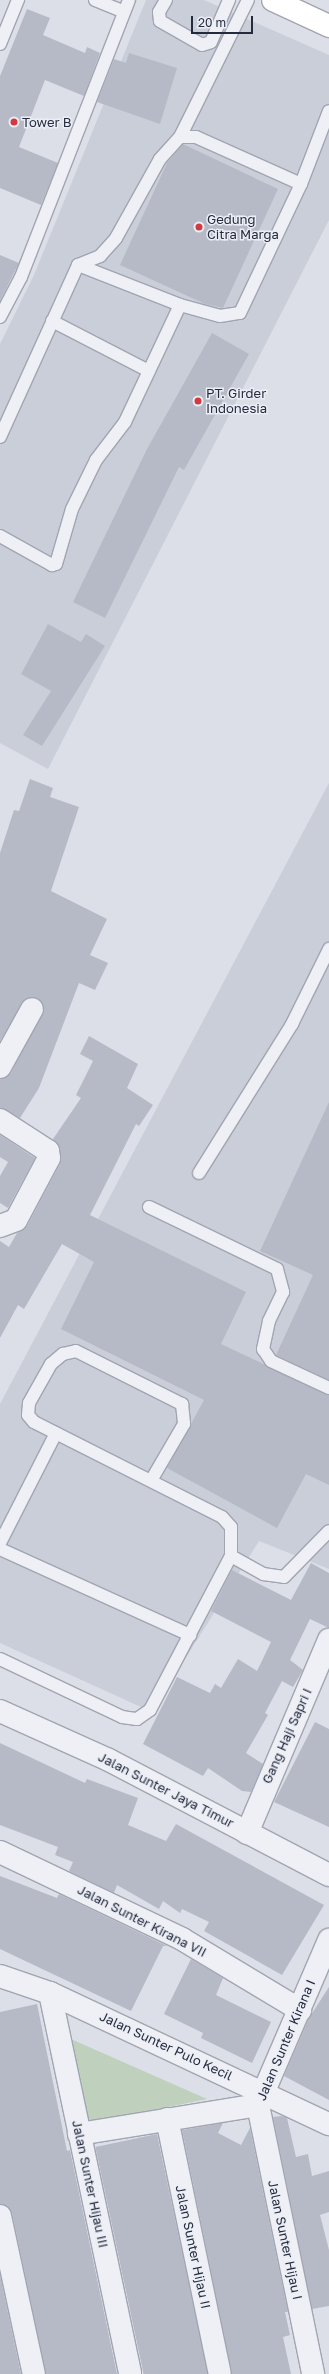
<!DOCTYPE html>
<html>
<head>
<meta charset="utf-8">
<style>
  body { margin:0 }
  #map { position:relative; width:329px; height:2374px; overflow:hidden; background:#dcdfe7; font-family:"Golos Text",sans-serif }
  div>[style] { position:absolute }
  .built>* { inset:0; background:#caced9 }
  .green>* { inset:0; background:#bfd1bd }
  .building>* { inset:0; background:#b6bac7; transform-origin:0 0 }
  .roads { filter:drop-shadow(1px 0 #a1a5b1) drop-shadow(-1px 0 #a1a5b1) drop-shadow(0 1px #a1a5b1) drop-shadow(0 -1px #a1a5b1) }
  .service>* { height:12px; margin:-6px; padding:0 6px; transform-origin:6px; border-radius:6px; background:#eff0f5 }
  .minor>* { height:22px; margin:-11px; padding:0 11px; transform-origin:11px; border-radius:11px; background:#eff0f5 }
  .tertiary>* { height:22px; margin:-11px; padding:0 11px; transform-origin:11px; border-radius:11px; background:#eff0f5 }
  .trunk>* { height:22px; margin:-11px; padding:0 11px; transform-origin:11px; border-radius:11px; background:#fff }
  .dots>* { width:11px; height:11px; translate:-50% -50%; box-sizing:border-box; border:2px solid #ebeef5; border-radius:50% }
  span { translate:-50% -50%; white-space:nowrap; text-align:center; line-height:1.15; -webkit-text-stroke:3px #ebeef5; paint-order:stroke }
  .poi-label { font-size:13px; color:#252b3e }
  .left { translate:0 -50%; text-align:left }
  .street-label { font-size:13px; color:#252b3e }
  .scale { position:absolute; left:191px; top:16px; width:62px; height:18px; box-sizing:border-box; border:2px solid #252b3e; border-top:0; padding-left:5px; font-size:12px; line-height:14px; white-space:nowrap; color:#252b3e; -webkit-text-stroke:3px #ebeef5; paint-order:stroke }
</style>
</head>
<body>
<div id="map">
  <div class="built">
    <div style="clip-path:polygon(146px 0,204px 0,329px 55px,329px 220px,48px 769px,0 743px,0 344px,34px 275px)"></div>
    <div style="clip-path:polygon(329px 783px,329px 1569px,259px 1541px,152px 1712px,0 1643px,0 1404px)"></div>
  </div>
  <div class="green">
    <div style="clip-path:polygon(64px 2036px,207px 2099px,84px 2124px)"></div>
  </div>
  <div class="building">
    <div style="clip-path:polygon(27px 9px,50px 18px,43px 35px,85px 53px,87px 47px,100px 53px,84px 96px,45px 80px,19px 147px,58px 163px,41px 205px,0 188px,0 76px)"></div>
    <div style="clip-path:polygon(129px 53px,177px 68px,160px 124px,97px 102px,114px 59px,126px 63px)"></div>
    <div style="clip-path:polygon(183px 144px,278px 189px,223px 308px,205px 304px,120px 265px,167px 163px)"></div>
    <div style="clip-path:polygon(0 255px,19px 263px,0 301px)"></div>
    <div style="clip-path:polygon(212px 333px,249px 354px,184px 470px,179px 467px,105px 618px,73px 602px,147px 449px)"></div>
    <div style="clip-path:polygon(48px 624px,81px 642px,86px 634px,105px 646px,42px 746px,23px 735px,51px 691px,21px 674px)"></div>
    <div style="clip-path:polygon(30px 779px,53px 788px,50px 797px,79px 807px,51px 891px,107px 919px,90px 955px,108px 963px,95px 990px,79px 983px,39px 1088px,20px 1118px,0 1108px,0 1079px,11px 1073px,44px 1008px,38px 998px,25px 999px,0 1041px,0 853px,14px 810px,19px 811px)"></div>
    <div style="clip-path:polygon(89px 1036px,138px 1064px,127px 1088px,153px 1105px,139px 1126px,136px 1124px,90px 1215px,246px 1292px,221px 1344px,329px 1395px,329px 1485px,306px 1474px,277px 1528px,167px 1468px,204px 1400px,61px 1329px,94px 1262px,62px 1244px,24px 1309px,18px 1305px,0 1338px,0 1241px,9px 1247px,17px 1233px,27px 1226px,60px 1164px,60px 1149px,53px 1139px,81px 1098px,76px 1095px,93px 1061px,80px 1054px)"></div>
    <div style="clip-path:polygon(329px 1102px,329px 1380px,276px 1355px,313px 1275px,260px 1251px)"></div>
    <div style="clip-path:polygon(0 1135px,35px 1158px,8px 1208px,0 1203px,0 1176px,8px 1162px,0 1157px)"></div>
    <div style="clip-path:polygon(311px 1563px,329px 1573px,329px 1628px,310px 1619px,290px 1660px,303px 1670px,293px 1687px,282px 1681px,265px 1713px,268px 1715px,246px 1753px,263px 1764px,251px 1792px,242px 1791px,208px 1768px,203px 1776px,143px 1744px,177px 1677px,210px 1693px,215px 1684px,221px 1688px,238px 1659px,257px 1671px,271px 1642px,211px 1611px,232px 1570px,291px 1600px)"></div>
    <div style="clip-path:polygon(315px 1722px,329px 1729px,329px 1827px,274px 1802px)"></div>
    <div style="clip-path:polygon(0 1743px,85px 1783px,87px 1779px,138px 1798px,128px 1825px,166px 1841px,176px 1824px,324px 1905px,282px 1975px,204px 1931px,209px 1922px,182px 1909px,180px 1913px,163px 1901px,159px 1909px,117px 1885px,114px 1893px,69px 1871px,73px 1862px,55px 1855px,58px 1847px,0 1825px)"></div>
    <div style="clip-path:polygon(0 1876px,57px 1898px,59px 1894px,167px 1946px,163px 1946px,131px 2011px,0 1949px)"></div>
    <div style="clip-path:polygon(191px 1959px,223px 1978px,216px 1995px,271px 2022px,252px 2063px,201px 2038px,203px 2033px,164px 2014px)"></div>
    <div style="clip-path:polygon(329px 1987px,329px 2100px,284px 2076px,309px 2018px)"></div>
    <div style="clip-path:polygon(37px 2004px,67px 2151px,70px 2150px,117px 2374px,46px 2374px,12px 2213px,0 2204px,0 2012px)"></div>
    <div style="clip-path:polygon(282px 2116px,287px 2118px,296px 2157px,308px 2154px,312px 2176px,329px 2171px,329px 2212px,320px 2215px,329px 2250px,329px 2306px,312px 2309px,273px 2117px)"></div>
    <div style="clip-path:polygon(223px 2123px,218px 2133px,241px 2145px,250px 2128px,288px 2312px,285px 2312px,290px 2335px,283px 2337px,291px 2374px,232px 2374px,182px 2130px)"></div>
    <div style="left:157px;top:2134px;width:245px;height:63px;rotate:78deg"></div>
    <div style="clip-path:polygon(0 2275px,21px 2374px,0 2374px)"></div>
  </div>
  <div class="roads">
    <div class="service">
      <div style="left:95px;top:0;width:31px;rotate:22deg"></div>
      <div style="left:166px;top:0;width:14px;rotate:120deg"></div>
      <div style="left:159px;top:12px;width:9px;rotate:84deg"></div>
      <div style="left:160px;top:21px;width:48px;rotate:29.7deg"></div>
      <div style="left:202px;top:45px;width:9px;rotate:-18deg"></div>
      <div style="left:211px;top:42px;width:46px;rotate:-66.8deg"></div>
      <div style="left:0;top:44px;width:48px;rotate:-67.8deg"></div>
      <div style="left:180px;top:137px;width:16px"></div>
      <div style="left:196px;top:137px;width:115px;rotate:24.1deg"></div>
      <div style="left:78px;top:265px;width:110px;rotate:21.4deg"></div>
      <div style="left:180px;top:305px;width:41px;rotate:15.4deg"></div>
      <div style="left:220px;top:316px;width:20px;rotate:-9deg"></div>
      <div style="left:240px;top:313px;width:143px;rotate:-64.7deg"></div>
      <div style="left:301px;top:184px;width:78px;rotate:-69deg"></div>
      <div style="left:0;top:317px;width:45px;rotate:-62.3deg"></div>
      <div style="left:21px;top:277px;width:297px;rotate:-68.7deg"></div>
      <div style="left:52px;top:321px;width:109px;rotate:27.3deg"></div>
      <div style="left:0;top:437px;width:189px;rotate:-65.6deg"></div>
      <div style="left:78px;top:265px;width:24px;rotate:-22deg"></div>
      <div style="left:100px;top:256px;width:24px;rotate:-48deg"></div>
      <div style="left:116px;top:238px;width:90px;rotate:-60.9deg"></div>
      <div style="left:160px;top:159px;width:30px;rotate:-48deg"></div>
      <div style="left:180px;top:137px;width:153px;rotate:-63.6deg"></div>
      <div style="left:0;top:536px;width:60px;rotate:29.1deg"></div>
      <div style="left:52px;top:565px;width:4px;rotate:-14deg"></div>
      <div style="left:56px;top:564px;width:57px;rotate:-73.8deg"></div>
      <div style="left:72px;top:509px;width:55px;rotate:-63.9deg"></div>
      <div style="left:96px;top:460px;width:48px;rotate:-52.7deg"></div>
      <div style="left:125px;top:422px;width:129px;rotate:-64.8deg"></div>
      <div style="left:199px;top:1173px;width:176px;rotate:-58deg"></div>
      <div style="left:292px;top:1024px;width:84px;rotate:-63.7deg"></div>
      <div style="left:149px;top:1207px;width:142px;rotate:25.8deg"></div>
      <div style="left:277px;top:1269px;width:24px;rotate:75deg"></div>
      <div style="left:283px;top:1292px;width:32px;rotate:116deg"></div>
      <div style="left:269px;top:1321px;width:29px;rotate:102deg"></div>
      <div style="left:263px;top:1349px;width:14px;rotate:56deg"></div>
      <div style="left:271px;top:1361px;width:64px;rotate:25deg"></div>
      <div style="left:0;top:1543px;width:123px;rotate:-63deg"></div>
      <div style="left:0;top:1549px;width:209px;rotate:24.4deg"></div>
      <div style="left:231px;top:1556px;width:37px;rotate:29deg"></div>
      <div style="left:263px;top:1574px;width:21px;rotate:8deg"></div>
      <div style="left:284px;top:1577px;width:64px;rotate:-45.6deg"></div>
      <div style="left:0;top:1659px;width:135px;rotate:25.4deg"></div>
      <div style="left:122px;top:1717px;width:15px;rotate:8deg"></div>
      <div style="left:137px;top:1719px;width:16px;rotate:-35deg"></div>
      <div style="left:150px;top:1710px;width:174px;rotate:-62.3deg"></div>
      <div style="left:231px;top:1556px;width:29px;rotate:-90deg"></div>
      <div style="left:231px;top:1527px;width:13px;rotate:-132deg"></div>
      <div style="left:222px;top:1517px;width:211px;rotate:-153.2deg"></div>
      <div style="left:34px;top:1422px;width:9px;rotate:-131deg"></div>
      <div style="left:28px;top:1415px;width:12px;rotate:-85deg"></div>
      <div style="left:29px;top:1403px;width:45px;rotate:-60.6deg"></div>
      <div style="left:51px;top:1364px;width:16px;rotate:-40deg"></div>
      <div style="left:63px;top:1354px;width:13px;rotate:-13deg"></div>
      <div style="left:76px;top:1351px;width:119px;rotate:26.6deg"></div>
      <div style="left:182px;top:1404px;width:20px;rotate:84deg"></div>
      <div style="left:184px;top:1424px;width:64px;rotate:120.2deg"></div>
    </div>
    <div class="minor">
      <div style="left:0;top:1067px;width:66px;rotate:-61.1deg"></div>
      <div style="left:0;top:1120px;width:57px;rotate:32.9deg"></div>
      <div style="left:48px;top:1151px;width:7px;rotate:82deg"></div>
      <div style="left:49px;top:1158px;width:70px;rotate:118deg"></div>
      <div style="left:16px;top:1220px;width:17px;rotate:159deg"></div>
      <div style="left:247px;top:1833px;width:210px;rotate:-67deg"></div>
      <div style="left:0;top:1852px;width:202px;rotate:25.5deg"></div>
      <div style="left:182px;top:1939px;width:138px;rotate:31deg"></div>
      <div style="left:0;top:1976px;width:53px;rotate:18.8deg"></div>
      <div style="left:50px;top:1993px;width:308px;rotate:25.2deg"></div>
      <div style="left:50px;top:1993px;width:389px;rotate:78.1deg"></div>
      <div style="left:258px;top:2105px;width:275px;rotate:78.4deg"></div>
      <div style="left:167px;top:2119px;width:260px;rotate:78.3deg"></div>
      <div style="left:79px;top:2134px;width:181px;rotate:-9.2deg"></div>
      <div style="left:258px;top:2105px;width:180px;rotate:-66.7deg"></div>
      <div style="left:0;top:2216px;width:162px;rotate:77.9deg"></div>
    </div>
    <div class="tertiary">
      <div style="left:0;top:1711px;width:120px;rotate:24.2deg"></div>
      <div style="left:109px;top:1760px;width:248px;rotate:27.6deg"></div>
    </div>
    <div class="trunk">
      <div style="left:273px;top:0;width:62px;rotate:24.9deg"></div>
    </div>
  </div>
  <div class="dots">
    <div style="left:14px;top:122px;background:#d33a3f"></div>
    <div style="left:199px;top:227px;background:#d33a3f"></div>
    <div style="left:198px;top:401px;background:#d33a3f"></div>
  </div>
  <div class="poi-label">
    <span class="left" style="left:22px;top:122px">Tower B</span>
    <span class="left" style="left:207px;top:227px">Gedung<br>Citra Marga</span>
    <span class="left" style="left:206px;top:401px">PT. Girder<br>Indonesia</span>
  </div>
  <div class="street-label">
    <span style="left:287px;top:1736px;rotate:-66deg">Gang Haji Sapri I</span>
    <span style="left:166px;top:1790px;rotate:27deg">Jalan Sunter Jaya Timur</span>
    <span style="left:142px;top:1921px;rotate:27deg">Jalan Sunter Kirana VII</span>
    <span style="left:286px;top:2040px;rotate:-67deg">Jalan Sunter Kirana I</span>
    <span style="left:166px;top:2046px;rotate:25deg">Jalan Sunter Pulo Kecil</span>
    <span style="left:90px;top:2184px;rotate:78deg">Jalan Sunter Hijau III</span>
    <span style="left:285px;top:2240px;rotate:78deg">Jalan Sunter Hijau I</span>
    <span style="left:193px;top:2247px;rotate:78deg">Jalan Sunter Hijau II</span>
  </div>
  <div class="scale">20 m</div>
</div>
</body>
</html>
